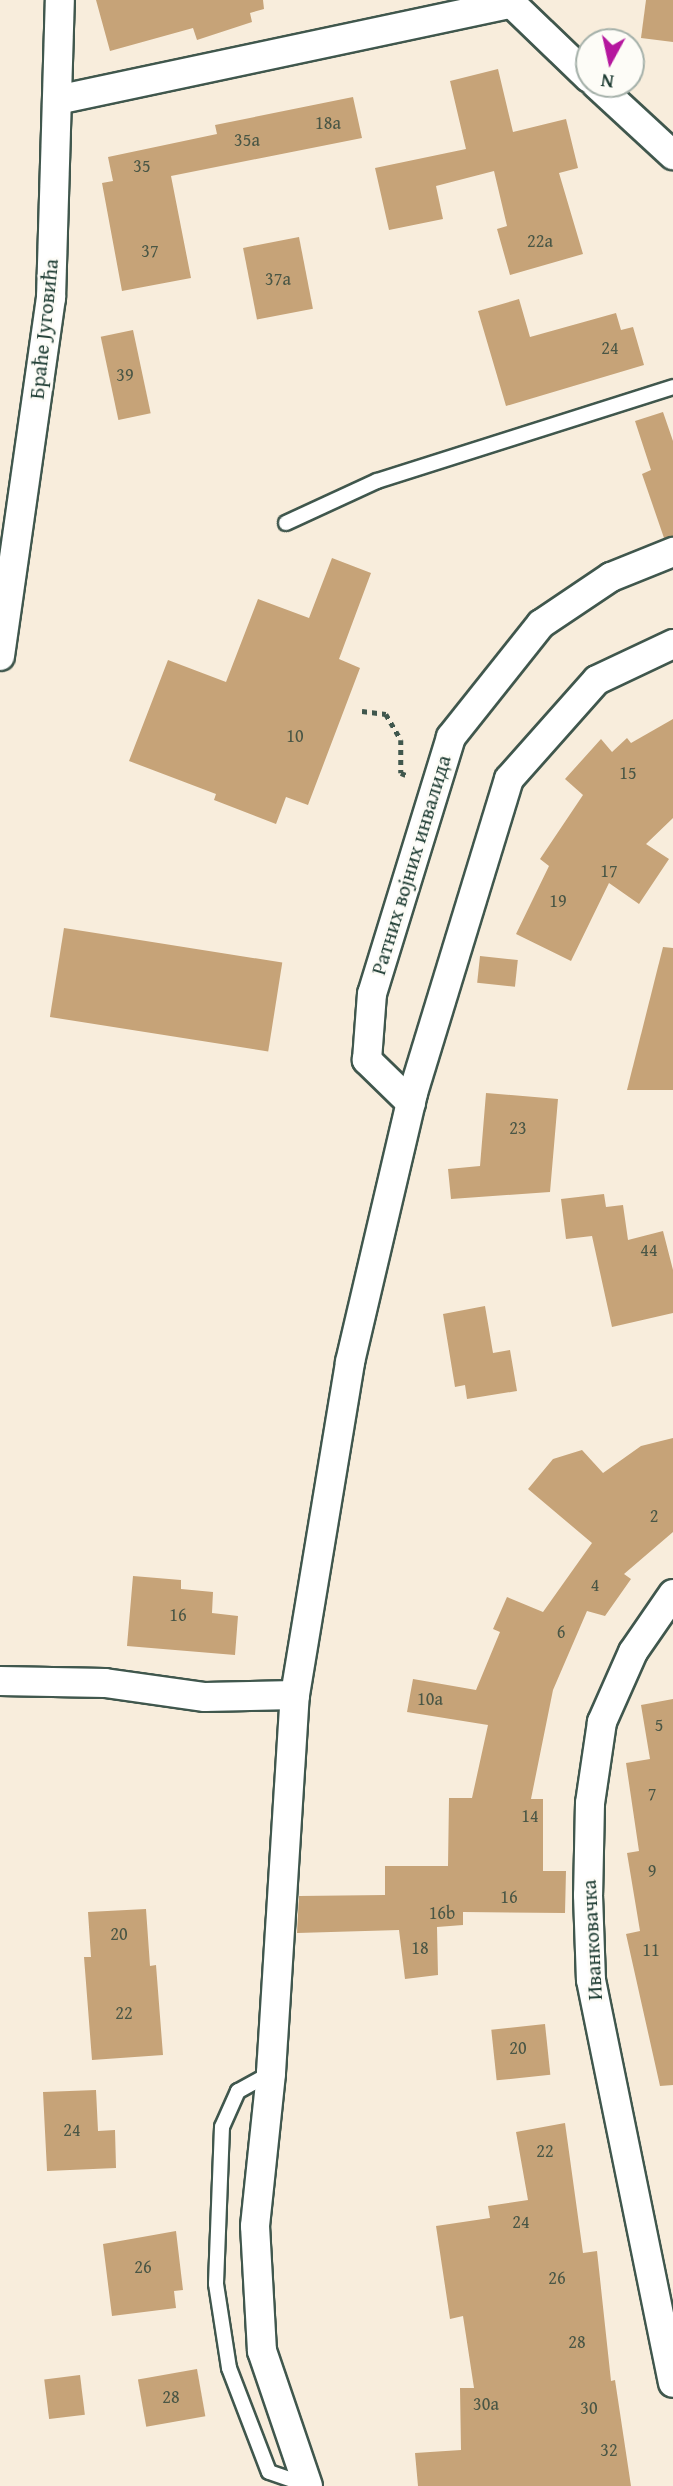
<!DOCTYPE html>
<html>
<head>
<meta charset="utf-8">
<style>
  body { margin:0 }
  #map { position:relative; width:673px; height:2486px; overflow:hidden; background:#f8eddc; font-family:"Gentium Book Plus",serif }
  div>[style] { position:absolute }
  .building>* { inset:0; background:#c6a378; transform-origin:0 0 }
  .path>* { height:4.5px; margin-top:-2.25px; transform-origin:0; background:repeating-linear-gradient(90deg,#40574d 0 5px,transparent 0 10px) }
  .roads { filter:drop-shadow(2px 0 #40574d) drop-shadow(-2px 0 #40574d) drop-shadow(0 2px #40574d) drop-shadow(0 -2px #40574d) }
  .lane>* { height:14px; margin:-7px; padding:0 7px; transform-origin:7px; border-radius:7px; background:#fff }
  .street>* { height:28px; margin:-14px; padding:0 14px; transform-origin:14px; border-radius:14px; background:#fff }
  span { translate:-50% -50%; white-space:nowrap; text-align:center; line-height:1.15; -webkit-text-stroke:5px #fdfcf7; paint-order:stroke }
  .number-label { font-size:18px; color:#495645 }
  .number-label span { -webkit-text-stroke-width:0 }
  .street-label { font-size:21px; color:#1f3d34 }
  .north { position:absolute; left:575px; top:28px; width:70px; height:70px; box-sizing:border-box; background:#fdfcf7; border:2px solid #a4b0a9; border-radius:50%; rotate:188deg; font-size:19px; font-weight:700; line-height:28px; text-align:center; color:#1f3d34 }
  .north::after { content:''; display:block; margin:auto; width:24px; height:32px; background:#b5179e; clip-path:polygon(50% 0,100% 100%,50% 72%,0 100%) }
</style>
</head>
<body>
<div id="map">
  <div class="building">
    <div style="clip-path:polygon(96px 0,263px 0,264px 9px,250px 13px,252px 22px,197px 40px,193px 28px,110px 51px)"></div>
    <div style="clip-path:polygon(646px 0,673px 0,673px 42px,641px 38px)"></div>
    <div style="clip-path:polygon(498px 69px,513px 132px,566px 119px,578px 168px,559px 173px,583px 254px,510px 275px,497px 229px,507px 226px,494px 171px,436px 186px,443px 219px,389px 230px,375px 168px,466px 149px,450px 81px)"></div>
    <div style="clip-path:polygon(353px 97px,362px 138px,171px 176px,191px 278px,122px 291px,102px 183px,113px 181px,108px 157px,217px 134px,215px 125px)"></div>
    <div style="left:299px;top:237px;width:73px;height:57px;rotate:79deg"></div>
    <div style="clip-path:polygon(519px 299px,530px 337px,616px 313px,621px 330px,633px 327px,644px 365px,506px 406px,478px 311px)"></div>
    <div style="left:133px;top:330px;width:85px;height:33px;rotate:78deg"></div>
    <div style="clip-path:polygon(663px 412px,673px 441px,673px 536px,664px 538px,642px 474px,651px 470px,635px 421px)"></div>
    <div style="clip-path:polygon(332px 558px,371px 573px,339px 659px,360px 668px,308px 805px,286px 797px,276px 824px,214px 800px,216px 794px,129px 761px,168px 660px,226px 682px,258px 599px,309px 618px)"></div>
    <div style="clip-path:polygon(673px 719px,673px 818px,646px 844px,669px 859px,639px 904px,609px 883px,571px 961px,516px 934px,549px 866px,540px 859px,583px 795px,565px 779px,601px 739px,612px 752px,627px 738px,631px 743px)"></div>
    <div style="left:64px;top:928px;width:221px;height:90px;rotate:9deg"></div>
    <div style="clip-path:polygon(663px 947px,673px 948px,673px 1090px,627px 1090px)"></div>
    <div style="left:480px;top:956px;width:38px;height:27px;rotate:6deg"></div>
    <div style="clip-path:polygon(486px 1093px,558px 1099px,550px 1192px,451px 1199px,448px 1169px,480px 1166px)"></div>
    <div style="clip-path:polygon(604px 1194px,606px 1207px,623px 1205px,628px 1240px,663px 1231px,673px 1270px,673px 1313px,612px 1327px,592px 1236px,566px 1239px,561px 1199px)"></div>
    <div style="clip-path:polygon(485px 1306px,493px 1353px,510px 1350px,517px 1391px,467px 1399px,465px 1385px,455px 1387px,443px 1314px)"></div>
    <div style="clip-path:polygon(673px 1438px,673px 1532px,624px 1574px,631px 1579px,605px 1616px,587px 1611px,553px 1690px,531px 1799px,543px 1799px,543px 1871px,566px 1871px,565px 1913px,463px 1912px,463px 1925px,437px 1927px,438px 1975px,405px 1979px,399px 1930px,297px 1933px,299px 1896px,385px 1895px,385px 1866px,448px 1866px,449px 1798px,472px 1798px,488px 1725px,407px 1712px,413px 1679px,476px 1690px,500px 1632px,493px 1629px,507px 1597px,543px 1612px,592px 1543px,528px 1489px,553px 1459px,582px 1450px,603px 1473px,641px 1446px)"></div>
    <div style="clip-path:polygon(133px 1576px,181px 1580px,181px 1589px,213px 1592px,212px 1613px,238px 1616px,235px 1655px,127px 1646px)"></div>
    <div style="clip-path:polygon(673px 1699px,673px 2085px,660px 2086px,626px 1934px,640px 1931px,627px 1853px,639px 1851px,626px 1763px,650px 1759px,641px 1705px)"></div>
    <div style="clip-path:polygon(146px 1909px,150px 1966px,156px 1965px,163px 2055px,92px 2060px,84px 1957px,91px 1957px,88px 1912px)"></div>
    <div style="left:545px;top:2024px;width:51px;height:54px;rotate:84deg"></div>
    <div style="clip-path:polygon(96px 2090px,98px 2131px,115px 2130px,116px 2168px,47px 2171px,43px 2092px)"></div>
    <div style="clip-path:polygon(565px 2123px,583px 2253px,597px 2251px,611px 2381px,615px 2380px,631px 2486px,418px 2486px,415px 2453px,461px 2450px,460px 2388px,474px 2388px,463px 2316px,450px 2319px,436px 2226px,490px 2218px,488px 2206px,528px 2200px,516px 2132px)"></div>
    <div style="clip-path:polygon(176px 2231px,183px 2290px,174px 2291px,176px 2308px,112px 2316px,103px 2244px)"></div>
    <div style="left:197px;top:2369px;width:48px;height:60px;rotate:80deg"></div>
    <div style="left:80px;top:2375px;width:40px;height:36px;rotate:83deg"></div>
  </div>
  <div class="path">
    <div style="left:362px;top:711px;width:24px;rotate:7deg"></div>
    <div style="left:386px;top:714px;width:30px;rotate:60deg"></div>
    <div style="left:401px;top:740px;width:33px;rotate:90deg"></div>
    <div style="left:401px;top:773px;width:5px;rotate:22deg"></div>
  </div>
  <div class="roads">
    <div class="lane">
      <div style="left:286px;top:523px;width:100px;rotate:-24.8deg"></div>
      <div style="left:377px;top:481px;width:311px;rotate:-17.6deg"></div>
      <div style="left:271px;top:2073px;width:38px;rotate:151deg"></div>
      <div style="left:238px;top:2091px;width:39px;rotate:114deg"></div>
      <div style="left:222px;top:2127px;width:157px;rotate:92.2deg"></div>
      <div style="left:216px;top:2284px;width:85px;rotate:81.2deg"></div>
      <div style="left:229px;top:2368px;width:111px;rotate:69deg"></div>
      <div style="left:269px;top:2472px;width:39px;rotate:19deg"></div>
    </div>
    <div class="street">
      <div style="left:508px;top:0;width:112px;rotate:43.9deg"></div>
      <div style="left:596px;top:84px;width:105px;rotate:42.7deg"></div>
      <div style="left:57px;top:100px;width:462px;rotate:-12deg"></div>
      <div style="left:0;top:656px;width:362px;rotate:-81.9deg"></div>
      <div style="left:51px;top:298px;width:298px;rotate:-88.3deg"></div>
      <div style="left:411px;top:1103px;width:62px;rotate:-135.7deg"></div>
      <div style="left:367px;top:1060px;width:66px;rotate:-85.7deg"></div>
      <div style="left:372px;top:994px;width:269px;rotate:-72.9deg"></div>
      <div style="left:451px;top:737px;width:144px;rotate:-51.5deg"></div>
      <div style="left:541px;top:624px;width:84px;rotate:-33.9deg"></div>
      <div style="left:611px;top:577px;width:67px;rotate:-22deg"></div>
      <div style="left:673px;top:1594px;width:70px;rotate:124.6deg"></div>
      <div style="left:633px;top:1652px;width:77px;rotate:113.9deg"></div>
      <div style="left:602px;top:1722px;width:82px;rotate:98.4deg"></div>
      <div style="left:590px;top:1803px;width:92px;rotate:91.2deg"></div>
      <div style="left:588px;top:1895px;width:85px;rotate:88deg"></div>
      <div style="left:591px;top:1980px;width:411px;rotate:78.5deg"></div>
      <div style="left:0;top:1681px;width:105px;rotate:1.1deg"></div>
      <div style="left:105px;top:1683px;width:101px;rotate:8deg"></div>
      <div style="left:205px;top:1697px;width:90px;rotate:-1.3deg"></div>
      <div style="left:308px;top:2486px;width:143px;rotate:-108.8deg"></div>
      <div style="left:262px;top:2351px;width:125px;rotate:-93.2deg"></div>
      <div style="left:255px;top:2226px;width:154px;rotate:-84deg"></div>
      <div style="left:271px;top:2073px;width:379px;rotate:-86.4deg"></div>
      <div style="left:295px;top:1695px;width:338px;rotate:-80.6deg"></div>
      <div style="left:350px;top:1362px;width:276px;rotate:-76.8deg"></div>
      <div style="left:413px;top:1093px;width:328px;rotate:-73deg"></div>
      <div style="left:509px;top:779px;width:132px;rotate:-48.4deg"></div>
      <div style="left:597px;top:680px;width:84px;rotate:-25.3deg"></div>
    </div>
  </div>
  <div class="number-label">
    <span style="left:328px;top:123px">18a</span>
    <span style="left:247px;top:140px">35a</span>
    <span style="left:142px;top:166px">35</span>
    <span style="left:540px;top:241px">22a</span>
    <span style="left:150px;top:251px">37</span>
    <span style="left:278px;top:279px">37a</span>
    <span style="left:610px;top:348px">24</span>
    <span style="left:125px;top:375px">39</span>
    <span style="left:295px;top:736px">10</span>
    <span style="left:628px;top:773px">15</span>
    <span style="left:609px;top:871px">17</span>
    <span style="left:558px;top:901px">19</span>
    <span style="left:518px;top:1128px">23</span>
    <span style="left:649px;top:1250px">44</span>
    <span style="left:654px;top:1516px">2</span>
    <span style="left:595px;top:1585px">4</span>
    <span style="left:178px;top:1615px">16</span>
    <span style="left:561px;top:1632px">6</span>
    <span style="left:430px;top:1699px">10a</span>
    <span style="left:659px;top:1725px">5</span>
    <span style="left:652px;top:1794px">7</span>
    <span style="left:530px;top:1816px">14</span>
    <span style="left:652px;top:1871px">9</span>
    <span style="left:509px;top:1897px">16</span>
    <span style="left:442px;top:1913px">16b</span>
    <span style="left:119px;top:1934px">20</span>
    <span style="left:420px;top:1948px">18</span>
    <span style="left:651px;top:1950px">11</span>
    <span style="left:124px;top:2013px">22</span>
    <span style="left:518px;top:2048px">20</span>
    <span style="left:72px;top:2130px">24</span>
    <span style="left:545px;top:2151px">22</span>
    <span style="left:521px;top:2222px">24</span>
    <span style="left:143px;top:2267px">26</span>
    <span style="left:557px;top:2278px">26</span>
    <span style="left:577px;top:2342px">28</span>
    <span style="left:171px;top:2397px">28</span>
    <span style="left:486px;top:2404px">30a</span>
    <span style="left:589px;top:2408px">30</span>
    <span style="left:609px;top:2450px">32</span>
  </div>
  <div class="street-label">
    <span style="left:44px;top:329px;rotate:-84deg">Браће Југовића</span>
    <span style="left:411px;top:865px;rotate:-73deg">Ратних војних инвалида</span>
    <span style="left:592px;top:1940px;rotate:-93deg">Иванковачка</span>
  </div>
  <div class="north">N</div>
</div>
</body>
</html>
